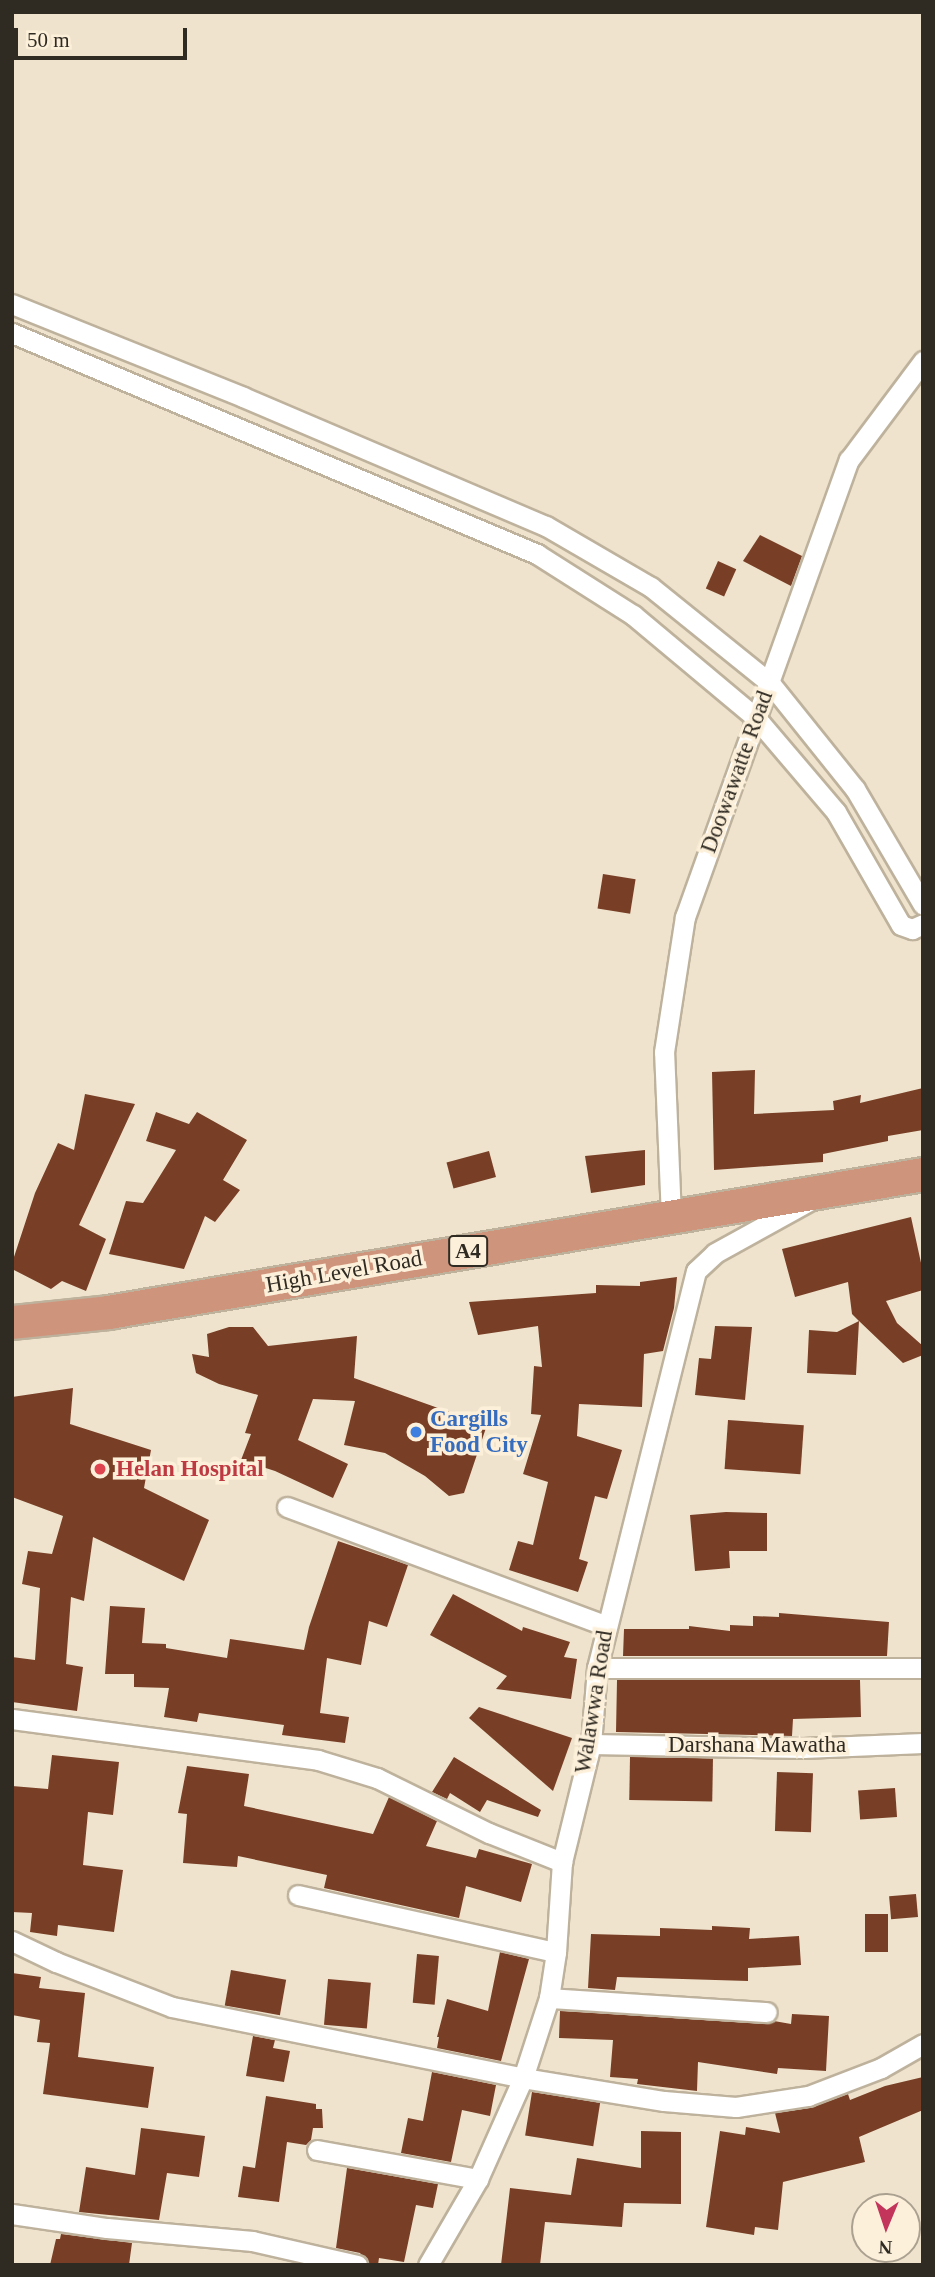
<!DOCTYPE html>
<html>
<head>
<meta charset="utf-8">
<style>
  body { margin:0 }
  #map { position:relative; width:935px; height:2277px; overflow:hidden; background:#f0e3cd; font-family:Georgia,serif }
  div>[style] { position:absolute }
  .building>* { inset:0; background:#783f26; transform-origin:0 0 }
  .roads { filter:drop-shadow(2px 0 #beb29d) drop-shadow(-2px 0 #beb29d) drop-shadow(0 2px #beb29d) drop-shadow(0 -2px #beb29d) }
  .minor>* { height:19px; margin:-9.5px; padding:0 9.5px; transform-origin:9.5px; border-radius:9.5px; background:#fff }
  .trunk>* { height:33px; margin:-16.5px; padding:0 16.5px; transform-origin:16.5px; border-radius:16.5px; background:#cf947c }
  .dots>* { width:19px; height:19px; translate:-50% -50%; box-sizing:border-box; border:4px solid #fdf0da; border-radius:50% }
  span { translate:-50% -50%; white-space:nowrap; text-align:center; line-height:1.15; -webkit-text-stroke:7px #fdf0da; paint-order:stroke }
  .shield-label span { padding:2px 5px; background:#fdf0da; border:2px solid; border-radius:5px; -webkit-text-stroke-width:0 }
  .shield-label { font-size:21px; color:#2f2a22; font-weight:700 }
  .street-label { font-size:23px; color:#2f2a22 }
  .shop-label { font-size:23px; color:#366cbe; font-weight:700 }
  .left { translate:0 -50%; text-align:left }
  .health-label { font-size:23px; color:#be3a42; font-weight:700 }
  .frame { position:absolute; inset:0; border:14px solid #2f2a22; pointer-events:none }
  .north { position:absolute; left:851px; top:2193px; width:70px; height:70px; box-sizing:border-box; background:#fdf0da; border:2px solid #aba190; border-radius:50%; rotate:182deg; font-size:19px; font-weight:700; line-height:28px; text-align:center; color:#2f2a22 }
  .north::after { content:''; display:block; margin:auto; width:24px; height:32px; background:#c4355c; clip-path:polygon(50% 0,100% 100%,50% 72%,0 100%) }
  .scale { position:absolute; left:14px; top:28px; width:173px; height:32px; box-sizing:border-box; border:4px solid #2f2a22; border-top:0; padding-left:9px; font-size:21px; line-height:24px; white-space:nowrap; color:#2f2a22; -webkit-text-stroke:5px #fdf0da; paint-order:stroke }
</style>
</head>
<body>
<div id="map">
  <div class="building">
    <div style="clip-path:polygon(760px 535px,802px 556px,791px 586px,743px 561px)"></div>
    <div style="left:718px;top:561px;width:20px;height:30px;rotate:24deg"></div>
    <div style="left:603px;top:874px;width:33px;height:35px;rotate:9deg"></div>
    <div style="clip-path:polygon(755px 1070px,754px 1114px,834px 1110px,833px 1101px,861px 1095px,860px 1103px,923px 1088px,923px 1130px,888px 1136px,888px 1141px,823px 1154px,823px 1162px,714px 1170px,712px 1072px)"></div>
    <div style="clip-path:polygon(85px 1094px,135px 1104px,79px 1225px,106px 1239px,86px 1291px,62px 1281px,51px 1289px,12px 1269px,12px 1263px,35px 1193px,58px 1143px,74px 1150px)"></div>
    <div style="clip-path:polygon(156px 1112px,189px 1124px,197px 1112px,247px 1140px,223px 1180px,240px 1190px,215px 1222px,205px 1216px,184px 1269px,109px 1254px,126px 1201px,143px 1203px,176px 1150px,146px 1141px)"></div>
    <div style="clip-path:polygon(645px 1150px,645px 1185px,591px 1193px,585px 1156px)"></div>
    <div style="left:489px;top:1151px;width:27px;height:44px;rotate:75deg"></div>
    <div style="clip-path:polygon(911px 1217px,923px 1272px,923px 1290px,886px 1301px,897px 1323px,923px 1346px,923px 1355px,903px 1363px,859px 1321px,856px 1375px,807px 1373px,809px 1330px,837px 1332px,859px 1321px,852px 1314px,848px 1282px,795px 1297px,782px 1249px)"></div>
    <div style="clip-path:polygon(677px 1277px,674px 1308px,663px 1351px,644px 1354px,642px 1407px,579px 1404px,577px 1436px,622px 1450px,607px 1499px,595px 1496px,579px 1559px,588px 1562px,578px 1592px,509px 1570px,518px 1541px,533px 1545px,548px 1482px,523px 1474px,541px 1415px,531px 1414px,534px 1366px,542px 1367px,538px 1326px,478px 1335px,469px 1302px,596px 1293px,596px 1285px,640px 1286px,640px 1282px)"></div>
    <div style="clip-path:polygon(715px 1326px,752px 1327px,745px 1400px,695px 1395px,699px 1358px,711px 1359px)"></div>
    <div style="clip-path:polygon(229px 1327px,253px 1327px,268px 1346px,357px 1336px,354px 1378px,452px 1413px,489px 1419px,464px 1493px,449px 1496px,425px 1476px,385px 1453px,344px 1445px,355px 1401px,313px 1399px,298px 1440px,348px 1464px,333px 1498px,275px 1471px,241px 1460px,251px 1434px,245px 1433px,258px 1395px,219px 1384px,196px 1373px,192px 1354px,209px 1357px,207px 1334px)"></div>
    <div style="clip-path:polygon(73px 1388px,70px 1424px,151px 1450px,144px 1488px,209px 1520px,184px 1581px,93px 1537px,84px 1601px,71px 1597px,66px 1664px,83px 1667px,77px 1711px,12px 1702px,12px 1657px,35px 1660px,40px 1588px,22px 1584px,28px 1551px,52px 1554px,63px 1516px,12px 1497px,12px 1397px)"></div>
    <div style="left:728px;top:1420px;width:76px;height:49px;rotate:4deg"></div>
    <div style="clip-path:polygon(726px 1512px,767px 1513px,767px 1551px,729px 1551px,730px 1568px,695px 1571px,690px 1515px)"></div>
    <div style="clip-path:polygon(338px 1541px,408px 1565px,387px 1627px,369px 1621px,361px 1665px,327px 1658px,320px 1713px,349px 1717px,345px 1743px,282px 1735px,284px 1725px,199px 1713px,197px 1722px,164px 1717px,169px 1688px,134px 1687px,134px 1674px,105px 1674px,110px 1606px,145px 1608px,142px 1643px,166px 1644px,166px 1648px,227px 1658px,230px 1639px,304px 1650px,309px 1627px)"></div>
    <div style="clip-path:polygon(453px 1594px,522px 1631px,523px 1627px,570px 1642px,564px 1657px,577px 1659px,571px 1699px,496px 1689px,507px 1676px,430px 1635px)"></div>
    <div style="clip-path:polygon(779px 1613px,889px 1622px,887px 1656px,623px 1656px,624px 1629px,689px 1629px,689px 1626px,730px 1631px,730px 1625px,753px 1626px,753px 1616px,779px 1617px)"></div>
    <div style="clip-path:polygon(617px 1680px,860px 1680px,861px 1717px,793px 1719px,792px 1736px,616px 1732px)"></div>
    <div style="clip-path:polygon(479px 1707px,572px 1738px,553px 1791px,469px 1718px)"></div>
    <div style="clip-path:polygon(52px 1755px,119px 1762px,113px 1815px,88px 1812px,83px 1865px,123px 1870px,114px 1932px,58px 1925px,57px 1936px,30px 1932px,32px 1913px,12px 1912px,12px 1786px,48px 1789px)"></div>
    <div style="clip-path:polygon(454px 1757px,541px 1810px,538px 1817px,487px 1800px,480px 1812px,450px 1793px,447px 1799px,432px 1792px)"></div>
    <div style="left:630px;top:1757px;width:83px;height:43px;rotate:1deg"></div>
    <div style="clip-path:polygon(187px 1766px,249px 1774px,244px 1806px,373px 1834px,389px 1797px,437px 1821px,426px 1846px,476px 1858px,479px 1849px,532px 1864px,521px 1902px,466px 1886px,459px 1918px,324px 1888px,327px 1875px,238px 1856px,237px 1867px,183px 1863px,187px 1814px,178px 1813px)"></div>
    <div style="left:777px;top:1772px;width:36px;height:59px;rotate:2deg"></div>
    <div style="left:895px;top:1788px;width:29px;height:37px;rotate:86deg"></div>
    <div style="left:916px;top:1894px;width:23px;height:27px;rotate:85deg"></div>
    <div style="left:865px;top:1914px;width:23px;height:38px"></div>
    <div style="clip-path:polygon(712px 1926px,750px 1928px,749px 1939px,799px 1936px,801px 1965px,748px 1968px,748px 1981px,617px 1977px,615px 1990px,588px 1988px,591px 1934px,660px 1936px,660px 1928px,712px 1930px)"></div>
    <div style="clip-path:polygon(500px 1952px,529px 1959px,501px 2061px,437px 2048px,439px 2037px,437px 2037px,447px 1999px,488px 2011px)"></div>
    <div style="left:417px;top:1954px;width:22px;height:49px;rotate:5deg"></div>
    <div style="left:231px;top:1970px;width:56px;height:36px;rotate:10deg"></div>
    <div style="clip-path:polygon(12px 1973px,41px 1977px,39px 1988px,85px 1993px,78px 2057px,154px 2067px,148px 2108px,43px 2094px,50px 2043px,37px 2042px,40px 2020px,12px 2015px)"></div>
    <div style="left:328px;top:1979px;width:43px;height:46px;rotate:5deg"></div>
    <div style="clip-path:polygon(560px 2011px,766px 2024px,774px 2021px,791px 2024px,792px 2014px,829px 2016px,826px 2071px,778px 2068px,777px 2074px,698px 2062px,697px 2091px,637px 2084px,638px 2079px,610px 2077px,613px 2040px,559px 2038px)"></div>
    <div style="clip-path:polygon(253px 2036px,275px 2040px,273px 2048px,290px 2051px,284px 2082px,246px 2076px)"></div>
    <div style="clip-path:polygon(432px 2072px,496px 2085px,490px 2116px,462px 2110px,451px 2162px,401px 2153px,408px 2118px,423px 2121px)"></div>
    <div style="clip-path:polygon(923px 2077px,923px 2110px,859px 2137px,865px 2162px,783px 2182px,778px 2230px,755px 2227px,754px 2235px,706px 2227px,720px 2131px,745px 2135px,746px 2127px,780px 2133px,775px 2113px,810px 2108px,848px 2094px,850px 2100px,885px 2086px)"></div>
    <div style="left:532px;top:2092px;width:69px;height:44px;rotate:9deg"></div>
    <div style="clip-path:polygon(266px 2096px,316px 2104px,316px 2109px,322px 2109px,323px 2128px,313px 2128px,311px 2140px,306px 2145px,287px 2142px,279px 2202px,238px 2197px,243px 2166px,255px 2168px)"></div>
    <div style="clip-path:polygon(141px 2128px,205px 2136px,199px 2177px,167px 2173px,159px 2220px,79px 2212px,86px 2167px,135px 2175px)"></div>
    <div style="clip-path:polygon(641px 2131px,681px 2132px,681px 2204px,624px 2203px,622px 2227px,545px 2222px,540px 2265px,501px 2265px,510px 2188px,571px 2195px,577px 2158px,641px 2168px)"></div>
    <div style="clip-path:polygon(347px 2168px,438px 2184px,433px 2208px,416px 2205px,404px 2262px,379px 2258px,378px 2265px,369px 2265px,360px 2253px,336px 2248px)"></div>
    <div style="clip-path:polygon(61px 2234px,132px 2243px,129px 2265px,50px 2265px,56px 2239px,60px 2239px)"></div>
  </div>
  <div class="roads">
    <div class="minor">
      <div style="left:12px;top:304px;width:249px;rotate:21.9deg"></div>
      <div style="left:243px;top:397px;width:329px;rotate:23.1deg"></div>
      <div style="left:546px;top:526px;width:121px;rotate:30.2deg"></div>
      <div style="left:651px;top:587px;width:153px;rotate:38.9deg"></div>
      <div style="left:770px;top:683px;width:136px;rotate:51.3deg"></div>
      <div style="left:855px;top:789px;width:134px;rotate:59.6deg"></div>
      <div style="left:12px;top:333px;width:570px;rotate:22.83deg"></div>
      <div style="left:537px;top:554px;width:114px;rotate:32.4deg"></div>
      <div style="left:633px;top:615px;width:160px;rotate:39.9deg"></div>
      <div style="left:756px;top:718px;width:123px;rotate:49.6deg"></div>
      <div style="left:836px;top:812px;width:130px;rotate:60.1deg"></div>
      <div style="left:901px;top:925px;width:12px;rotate:20deg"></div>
      <div style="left:912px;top:929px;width:12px;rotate:-24deg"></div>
      <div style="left:671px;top:1217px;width:165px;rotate:-92.4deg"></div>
      <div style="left:664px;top:1052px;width:137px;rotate:-81.2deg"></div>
      <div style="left:685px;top:917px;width:486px;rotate:-70.3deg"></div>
      <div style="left:849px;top:460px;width:124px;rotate:-53.2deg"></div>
      <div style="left:287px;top:1507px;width:339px;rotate:20.4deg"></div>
      <div style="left:597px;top:1668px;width:326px"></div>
      <div style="left:12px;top:1719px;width:309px;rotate:7.6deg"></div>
      <div style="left:318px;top:1760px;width:62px;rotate:17deg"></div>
      <div style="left:377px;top:1778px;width:125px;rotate:26.2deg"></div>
      <div style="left:489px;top:1833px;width:79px;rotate:21.7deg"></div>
      <div style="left:591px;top:1744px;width:212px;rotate:1.1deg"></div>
      <div style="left:803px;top:1748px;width:120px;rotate:-2.4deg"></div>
      <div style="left:298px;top:1895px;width:264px;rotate:12.5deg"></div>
      <div style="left:12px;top:1941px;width:49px;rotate:25.5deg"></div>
      <div style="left:56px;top:1962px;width:124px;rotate:21.2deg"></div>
      <div style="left:172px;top:2007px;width:358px;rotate:11.4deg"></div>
      <div style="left:523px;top:2078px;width:143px;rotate:9.3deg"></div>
      <div style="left:664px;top:2101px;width:72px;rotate:4.8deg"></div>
      <div style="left:736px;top:2107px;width:73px;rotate:-8.7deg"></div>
      <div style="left:808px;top:2096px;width:78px;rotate:-21deg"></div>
      <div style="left:881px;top:2068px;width:48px;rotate:-29.7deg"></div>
      <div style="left:549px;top:1998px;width:218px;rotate:3.7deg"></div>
      <div style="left:317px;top:2150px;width:164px;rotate:10.2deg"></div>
      <div style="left:12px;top:2214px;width:96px;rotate:8.4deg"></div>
      <div style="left:107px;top:2228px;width:146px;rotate:5.1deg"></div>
      <div style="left:252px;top:2241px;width:108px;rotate:12.9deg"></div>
      <div style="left:428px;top:2265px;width:99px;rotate:-59.8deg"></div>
      <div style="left:478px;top:2179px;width:111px;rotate:-66deg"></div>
      <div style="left:523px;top:2078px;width:84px;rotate:-72deg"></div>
      <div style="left:549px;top:1998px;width:47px;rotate:-81.3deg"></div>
      <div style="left:556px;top:1952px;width:90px;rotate:-86.2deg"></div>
      <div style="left:562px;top:1862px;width:122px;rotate:-76.2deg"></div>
      <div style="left:591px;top:1744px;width:76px;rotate:-85.5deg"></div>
      <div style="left:597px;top:1668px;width:409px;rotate:-76deg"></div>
      <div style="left:696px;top:1271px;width:26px;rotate:-43deg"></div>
      <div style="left:715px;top:1253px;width:110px;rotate:-28.9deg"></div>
    </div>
    <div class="trunk">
      <div style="left:12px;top:1322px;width:97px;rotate:-5.9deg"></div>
      <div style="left:108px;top:1312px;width:827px;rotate:-9.61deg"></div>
    </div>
  </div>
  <div class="dots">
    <div style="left:416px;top:1432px;background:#3f7fe0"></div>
    <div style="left:100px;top:1469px;background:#e0444e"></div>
  </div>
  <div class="shield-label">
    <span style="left:468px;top:1251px">A4</span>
  </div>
  <div class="street-label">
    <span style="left:737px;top:772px;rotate:-70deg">Doowawatte Road</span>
    <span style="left:344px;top:1272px;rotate:-10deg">High Level Road</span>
    <span style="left:594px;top:1702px;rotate:-81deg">Walawwa Road</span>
    <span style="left:757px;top:1745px">Darshana Mawatha</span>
  </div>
  <div class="shop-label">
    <span class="left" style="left:430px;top:1432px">Cargills<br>Food City</span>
  </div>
  <div class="health-label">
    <span class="left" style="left:116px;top:1469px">Helan Hospital</span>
  </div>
  <div class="frame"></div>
  <div class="north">N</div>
  <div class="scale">50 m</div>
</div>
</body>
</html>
